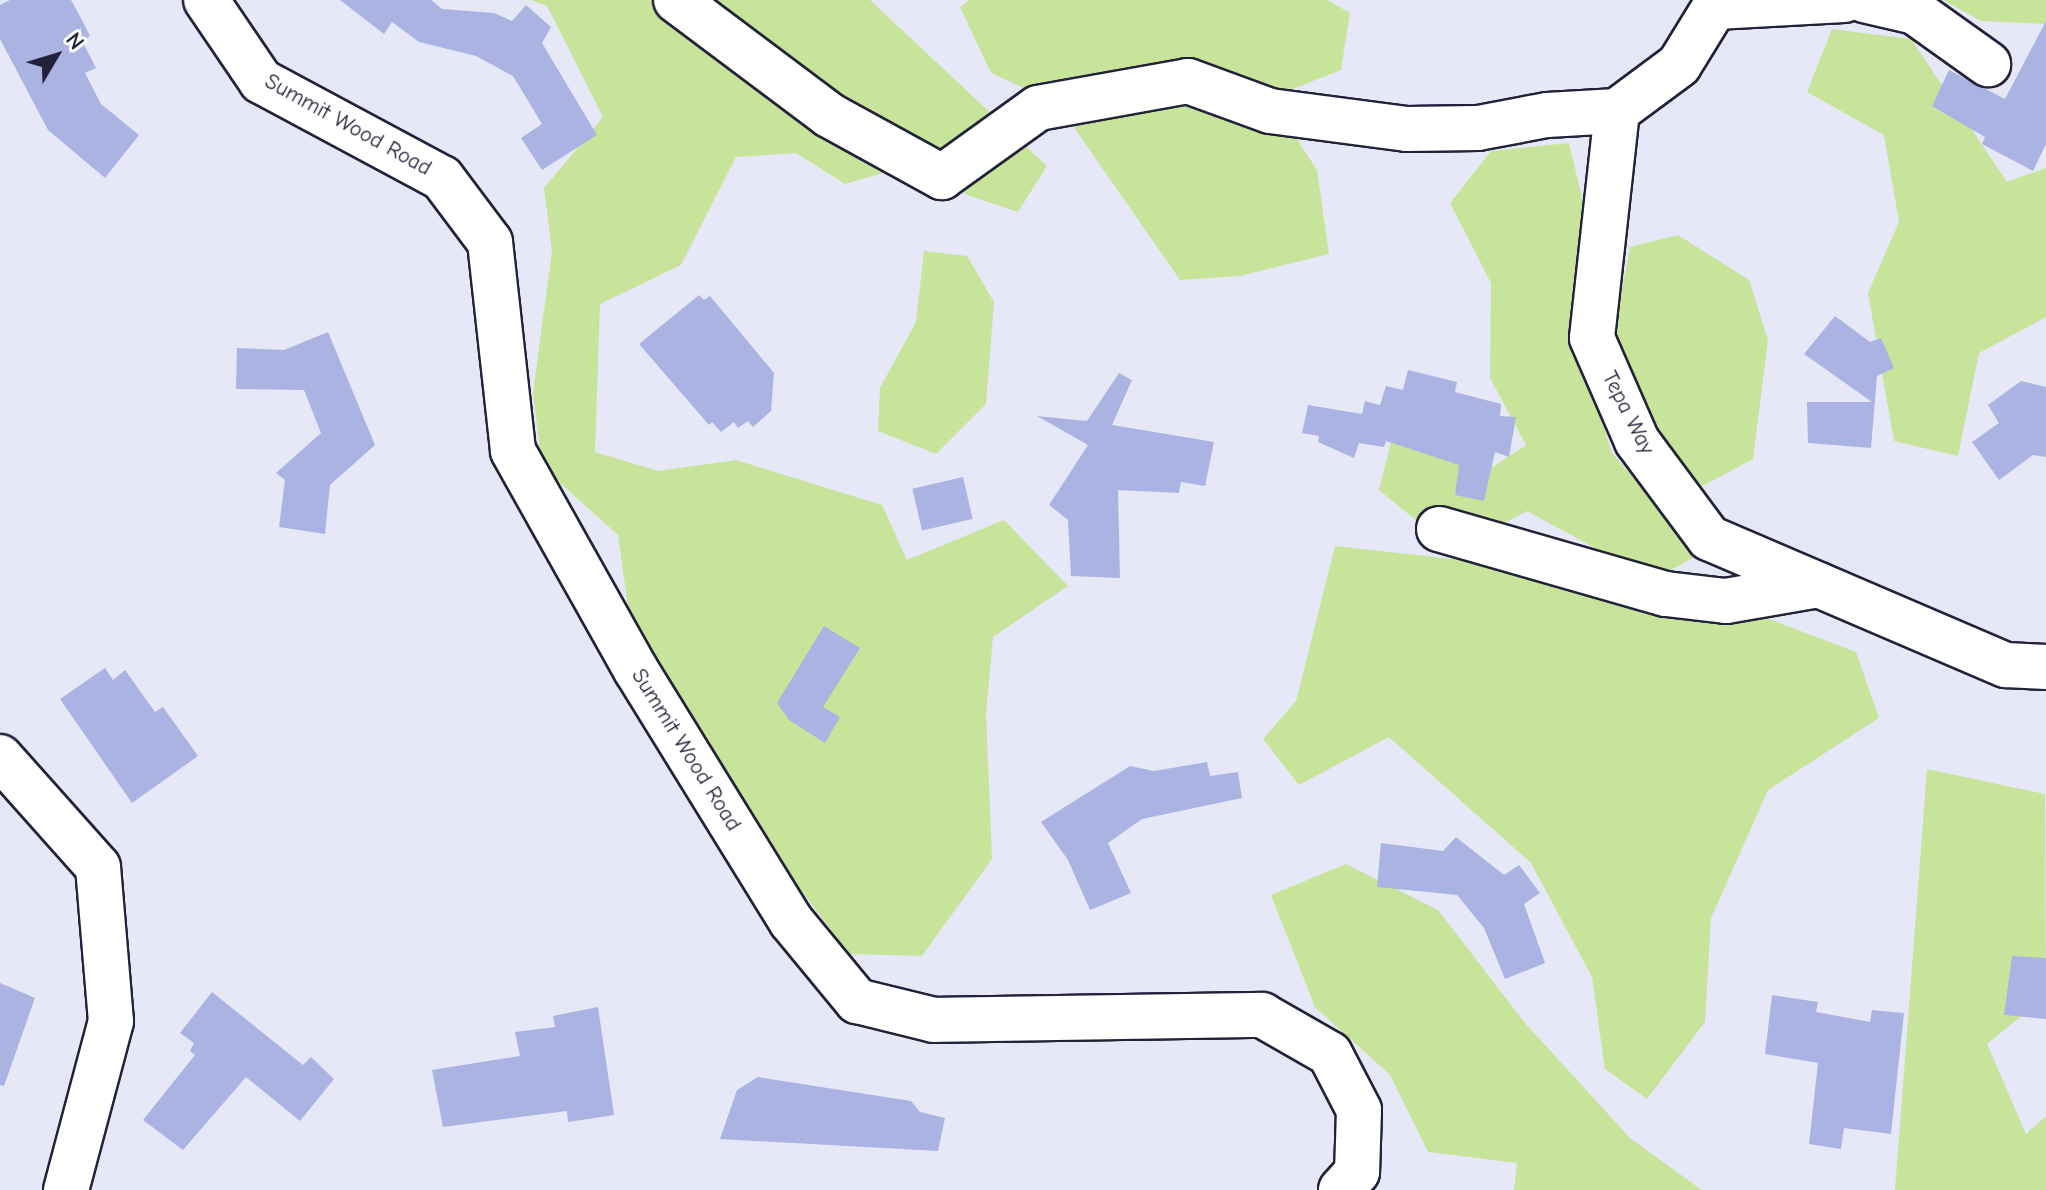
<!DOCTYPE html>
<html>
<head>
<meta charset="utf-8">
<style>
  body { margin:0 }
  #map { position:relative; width:2046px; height:1190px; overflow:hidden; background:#e6e8f7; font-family:"Comic Neue",sans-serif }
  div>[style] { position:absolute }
  .green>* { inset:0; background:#c8e49b }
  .building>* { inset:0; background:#abb3e3; transform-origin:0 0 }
  .roads { filter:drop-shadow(2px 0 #22223b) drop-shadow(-2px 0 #22223b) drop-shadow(0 2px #22223b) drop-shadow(0 -2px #22223b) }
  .minor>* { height:44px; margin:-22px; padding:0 22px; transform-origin:22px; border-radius:22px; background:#fff }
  span { translate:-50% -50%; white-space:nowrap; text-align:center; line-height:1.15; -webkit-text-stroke:7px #fff; paint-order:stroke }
  .street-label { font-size:22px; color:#22223b }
  .north { position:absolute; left:16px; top:16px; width:80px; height:80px; -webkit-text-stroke:6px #fff; paint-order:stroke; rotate:52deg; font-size:22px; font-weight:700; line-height:32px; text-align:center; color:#22223b }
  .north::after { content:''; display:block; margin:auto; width:28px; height:36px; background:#22223b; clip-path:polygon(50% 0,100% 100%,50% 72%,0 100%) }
</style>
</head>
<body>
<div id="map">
  <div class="green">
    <div style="clip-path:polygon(531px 0,870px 0,1047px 166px,1018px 212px,967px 195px,921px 162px,845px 184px,796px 153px,736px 157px,681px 265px,600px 304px,595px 452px,658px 471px,736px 460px,882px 505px,907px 560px,1004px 520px,1068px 586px,993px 637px,986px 714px,992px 859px,922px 956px,849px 954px,765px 842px,631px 629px,618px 535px,542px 467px,533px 393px,552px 251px,544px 188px,603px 117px,547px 6px)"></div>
    <div style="clip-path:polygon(969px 0,1327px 0,1350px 13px,1341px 70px,1270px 98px,1317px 170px,1329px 254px,1240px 276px,1180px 280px,1057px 103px,991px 73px,960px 7px)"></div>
    <div style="clip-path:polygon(1943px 0,2046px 0,2046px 24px,1981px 21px)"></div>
    <div style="clip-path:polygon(1832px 29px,1911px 39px,2007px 182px,2046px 168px,2046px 317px,1979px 353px,1958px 456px,1894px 441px,1868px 293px,1899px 222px,1884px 135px,1807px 92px)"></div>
    <div style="clip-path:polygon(1569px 143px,1584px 206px,1571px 322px,1612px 453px,1700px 554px,1667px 572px,1604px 553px,1527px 511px,1487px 532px,1428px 530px,1379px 490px,1392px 438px,1482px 474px,1526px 445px,1490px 378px,1491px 283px,1450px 203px,1491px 151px)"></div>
    <div style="clip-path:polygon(1678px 235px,1749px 280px,1768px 340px,1753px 459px,1697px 489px,1658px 439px,1614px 333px,1630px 247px)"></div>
    <div style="clip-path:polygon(924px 251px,967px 256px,994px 302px,986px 404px,936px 454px,878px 431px,880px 388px,916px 322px)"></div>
    <div style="clip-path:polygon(1335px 546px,1471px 561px,1719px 600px,1856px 652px,1879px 718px,1768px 790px,1711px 918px,1705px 1022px,1647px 1099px,1605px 1069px,1592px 977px,1531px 863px,1389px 737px,1299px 785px,1263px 739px,1296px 701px)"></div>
    <div style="clip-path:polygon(1927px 769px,2045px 794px,2046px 996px,1987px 1044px,2026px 1134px,2046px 1116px,2046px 1190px,1895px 1190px)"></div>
    <div style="clip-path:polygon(1346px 864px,1438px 910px,1525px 1023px,1631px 1139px,1702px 1190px,1514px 1190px,1517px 1163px,1428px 1152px,1390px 1075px,1315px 1007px,1271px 895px)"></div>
  </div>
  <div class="building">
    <div style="clip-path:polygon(10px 0,71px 0,81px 18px,90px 36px,82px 41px,96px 68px,85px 73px,101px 104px,139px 135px,105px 178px,48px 130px,0 39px,0 5px)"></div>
    <div style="clip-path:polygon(340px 0,431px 0,442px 9px,494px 13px,512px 21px,526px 5px,551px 27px,542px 43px,597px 135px,542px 170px,521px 138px,542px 124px,513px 76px,476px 56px,419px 42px,392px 22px,384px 34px)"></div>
    <div style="clip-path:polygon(2046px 21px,2046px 144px,2033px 171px,1982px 144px,1985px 137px,1932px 106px,1949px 70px,2005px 99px)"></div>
    <div style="clip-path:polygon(699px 295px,704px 300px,710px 296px,774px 373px,771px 411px,753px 427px,748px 421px,738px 428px,734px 422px,721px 432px,712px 422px,709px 425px,639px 344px)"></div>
    <div style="clip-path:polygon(1835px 316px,1870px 342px,1881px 338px,1894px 368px,1877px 376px,1871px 448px,1808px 443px,1807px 402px,1872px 402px,1804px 354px)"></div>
    <div style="clip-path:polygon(328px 332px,375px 445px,330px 485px,325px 534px,279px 527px,285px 480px,276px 473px,321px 433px,304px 390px,236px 389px,237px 348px,284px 350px)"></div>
    <div style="clip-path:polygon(1408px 370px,1457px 382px,1455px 392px,1501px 404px,1500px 416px,1516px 417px,1509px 457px,1495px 452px,1484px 501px,1455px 495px,1459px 465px,1386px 441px,1384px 447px,1359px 443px,1354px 458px,1318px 442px,1319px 436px,1302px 433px,1308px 405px,1362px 414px,1365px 401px,1380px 405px,1386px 386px,1403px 390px)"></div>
    <div style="clip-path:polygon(1119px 373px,1132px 380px,1112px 425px,1214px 442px,1205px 486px,1181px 482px,1179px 493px,1118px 490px,1120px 578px,1071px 576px,1068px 520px,1049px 505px,1088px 445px,1037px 416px,1087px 421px)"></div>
    <div style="clip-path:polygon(2021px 381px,2046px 387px,2046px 457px,2033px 455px,1999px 480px,1972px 442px,1999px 423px,1988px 405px)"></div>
    <div style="left:963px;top:477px;width:43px;height:52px;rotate:77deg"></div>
    <div style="clip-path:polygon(824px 626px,860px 648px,823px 707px,840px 717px,825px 743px,789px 720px,777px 703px)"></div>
    <div style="clip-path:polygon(105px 668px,113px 680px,125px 670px,155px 712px,163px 707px,198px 756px,132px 803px,60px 699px)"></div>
    <div style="clip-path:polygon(1207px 762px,1210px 776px,1238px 772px,1242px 798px,1142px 819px,1108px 843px,1131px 893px,1090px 910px,1068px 860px,1041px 822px,1130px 766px,1154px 771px)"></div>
    <div style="clip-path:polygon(1456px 837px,1504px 875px,1519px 865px,1540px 893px,1524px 904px,1545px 963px,1505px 979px,1484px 928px,1457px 895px,1377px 887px,1381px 843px,1443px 851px)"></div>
    <div style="clip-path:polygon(2012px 956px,2046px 958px,2046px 1019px,2004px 1015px)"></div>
    <div style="clip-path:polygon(0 983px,35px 998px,4px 1086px,0 1085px)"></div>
    <div style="clip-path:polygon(212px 992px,303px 1065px,311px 1057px,334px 1079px,300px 1121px,246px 1077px,183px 1150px,143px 1120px,195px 1055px,190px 1051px,194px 1043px,180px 1033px)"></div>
    <div style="clip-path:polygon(1772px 995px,1818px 1002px,1816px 1012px,1870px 1022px,1872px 1010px,1904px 1013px,1891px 1134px,1844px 1128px,1841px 1149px,1809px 1144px,1818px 1063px,1765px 1054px)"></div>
    <div style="clip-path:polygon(598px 1007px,614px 1115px,568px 1122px,567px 1111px,443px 1127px,432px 1070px,520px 1056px,515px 1032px,555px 1027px,553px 1016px)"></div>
    <div style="clip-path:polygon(758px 1077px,911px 1101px,920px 1112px,945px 1118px,938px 1151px,720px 1139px,737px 1090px)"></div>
  </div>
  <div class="roads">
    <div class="minor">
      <div style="left:206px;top:0;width:98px;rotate:55.8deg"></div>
      <div style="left:261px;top:81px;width:205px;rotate:28.2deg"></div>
      <div style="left:442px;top:178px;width:80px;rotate:53.1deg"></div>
      <div style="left:490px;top:242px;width:210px;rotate:83.7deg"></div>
      <div style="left:513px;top:451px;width:251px;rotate:60.7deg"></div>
      <div style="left:636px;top:670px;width:295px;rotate:58.3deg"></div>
      <div style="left:791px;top:921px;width:104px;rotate:50.5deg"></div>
      <div style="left:857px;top:1001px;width:79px;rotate:13.9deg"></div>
      <div style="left:934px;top:1020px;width:328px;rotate:-0.9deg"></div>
      <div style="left:1262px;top:1015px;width:78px;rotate:29.8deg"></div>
      <div style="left:1330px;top:1054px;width:63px;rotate:62.6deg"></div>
      <div style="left:1359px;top:1110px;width:62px;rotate:91.8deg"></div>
      <div style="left:1357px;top:1172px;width:24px;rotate:132deg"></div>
      <div style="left:676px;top:0;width:191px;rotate:36.9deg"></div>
      <div style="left:829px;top:115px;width:129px;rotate:28.8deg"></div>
      <div style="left:942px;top:177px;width:118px;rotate:-35.7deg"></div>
      <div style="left:1038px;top:108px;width:152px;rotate:-10.2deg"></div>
      <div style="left:1188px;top:81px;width:87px;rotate:20.1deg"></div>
      <div style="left:1270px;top:111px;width:138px;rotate:7.5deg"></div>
      <div style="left:1407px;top:129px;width:71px;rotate:-0.8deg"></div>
      <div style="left:1478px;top:128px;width:70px;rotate:-10.7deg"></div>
      <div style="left:1547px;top:115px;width:70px;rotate:-3.3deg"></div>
      <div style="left:1719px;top:0;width:76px;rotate:121.6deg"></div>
      <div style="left:1679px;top:65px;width:77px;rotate:143.4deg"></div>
      <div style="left:1617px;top:111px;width:228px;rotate:96.3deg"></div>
      <div style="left:1592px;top:338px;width:112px;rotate:66.4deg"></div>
      <div style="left:1637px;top:441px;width:121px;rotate:53.4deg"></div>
      <div style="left:1709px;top:538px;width:323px;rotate:23.2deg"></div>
      <div style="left:2006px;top:665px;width:40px;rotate:2.9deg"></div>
      <div style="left:1864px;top:0;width:52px;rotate:13.2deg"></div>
      <div style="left:1915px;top:12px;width:90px;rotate:35.5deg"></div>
      <div style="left:1716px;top:7px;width:128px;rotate:-3.1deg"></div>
      <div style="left:1439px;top:529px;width:236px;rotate:16deg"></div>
      <div style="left:1666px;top:594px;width:60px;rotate:6.7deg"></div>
      <div style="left:1726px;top:601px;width:94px;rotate:-9.8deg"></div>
      <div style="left:0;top:757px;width:147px;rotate:48.3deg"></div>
      <div style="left:98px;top:867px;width:155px;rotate:85.2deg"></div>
      <div style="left:111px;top:1021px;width:175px;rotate:104.9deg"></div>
    </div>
  </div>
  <div class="street-label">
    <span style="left:348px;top:125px;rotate:29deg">Summit Wood Road</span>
    <span style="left:1628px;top:413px;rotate:63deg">Tepa Way</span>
    <span style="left:686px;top:750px;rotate:58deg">Summit Wood Road</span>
  </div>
  <div class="north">N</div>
</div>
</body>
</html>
